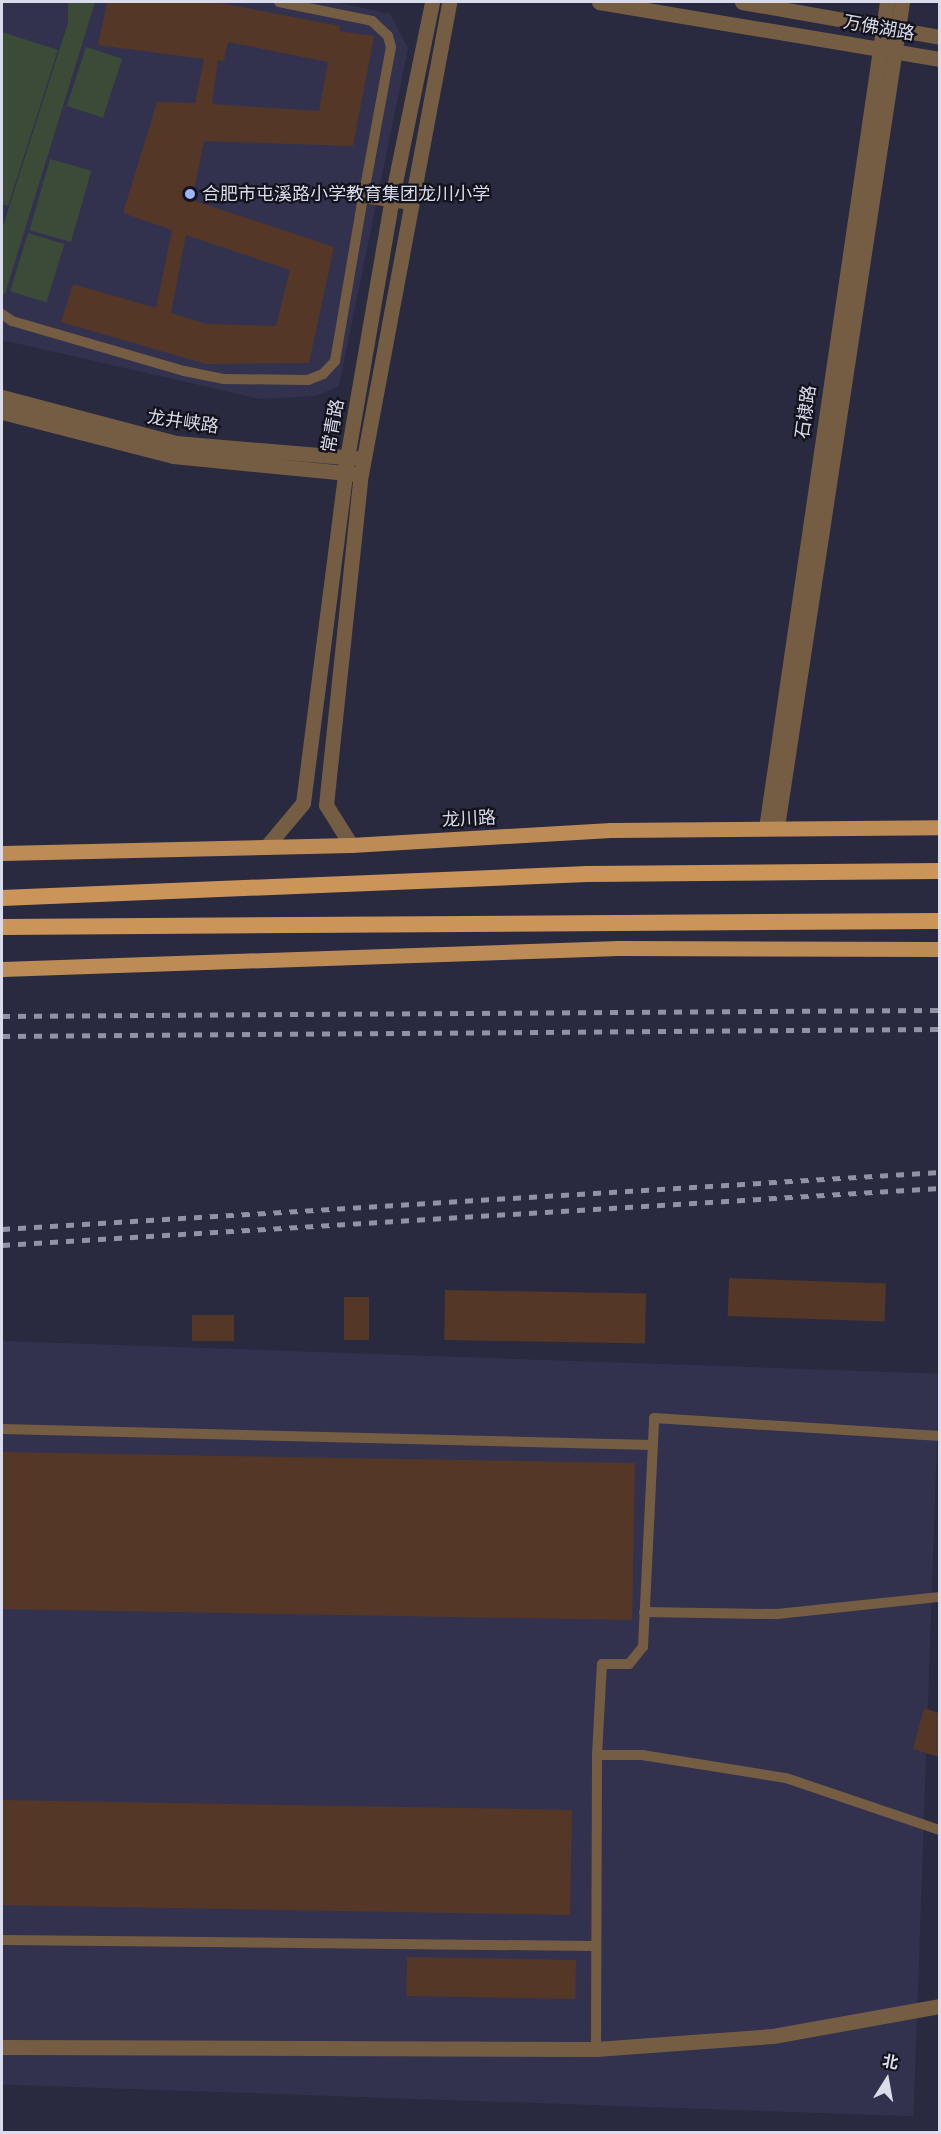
<!DOCTYPE html>
<html>
<head>
<meta charset="utf-8">
<style>
  body { margin:0 }
  #map { position:relative; width:941px; height:2134px; overflow:hidden; background:#29293f; font-family:Figtree,"Noto Sans SC",sans-serif }
  div>[style] { position:absolute }
  .built>* { inset:0; background:#32324f; transform-origin:0 0 }
  .green>* { inset:0; background:#3b4b38; transform-origin:0 0 }
  .building>* { inset:0; background:#543727; transform-origin:0 0 }
  .service>* { height:10px; margin:-5px; padding:0 5px; transform-origin:5px; border-radius:5px; background:#755d43 }
  .minor>* { height:15px; margin:-7.5px; padding:0 7.5px; transform-origin:7.5px; border-radius:7.5px; background:#755d43 }
  .tertiary>* { height:15px; margin:-7.5px; padding:0 7.5px; transform-origin:7.5px; border-radius:7.5px; background:#755d43 }
  .primary>* { height:15px; margin:-7.5px; padding:0 7.5px; transform-origin:7.5px; border-radius:7.5px; background:#bd8c56 }
  .trunk>* { height:16px; margin:-8px; padding:0 8px; transform-origin:8px; border-radius:8px; background:#cb9559 }
  .rail>* { height:4.5px; margin-top:-2.25px; transform-origin:0; background:repeating-linear-gradient(90deg,#9292a4 0 8px,transparent 0 16px) }
  .dots>* { width:16px; height:16px; translate:-50% -50%; box-sizing:border-box; border:3px solid #13131d; border-radius:50% }
  span { translate:-50% -50%; white-space:nowrap; text-align:center; line-height:1.15; -webkit-text-stroke:4.5px #13131d; paint-order:stroke }
  .street-label { font-size:18px; color:#dbdceb }
  .poi-label { font-size:18px; color:#dbdceb }
  .left { translate:0 -50%; text-align:left }
  .frame { position:absolute; inset:0; border:3px solid #dbdceb; pointer-events:none }
  .north { position:absolute; left:857px; top:2050px; width:60px; height:60px; -webkit-text-stroke:4px #13131d; paint-order:stroke; rotate:11deg; font-size:16px; font-weight:700; line-height:24px; text-align:center; color:#dbdceb }
  .north::after { content:''; display:block; margin:auto; width:21px; height:27px; background:#dbdceb; clip-path:polygon(50% 0,100% 100%,50% 72%,0 100%) }
</style>
</head>
<body>
<div id="map">
  <div class="built">
    <div style="clip-path:polygon(2px 2px,335px 2px,390px 14px,408px 48px,339px 386px,316px 396px,260px 399px,2px 340px)"></div>
    <div style="left:2px;top:1341px;width:938px;height:743px;rotate:2deg"></div>
  </div>
  <div class="green">
    <div style="clip-path:polygon(68px 2px,95px 2px,5px 294px,2px 293px,2px 229px,68px 23px)"></div>
    <div style="clip-path:polygon(2px 32px,58px 50px,8px 206px,2px 204px)"></div>
    <div style="left:86px;top:47px;width:38px;height:62px;rotate:18deg"></div>
    <div style="left:50px;top:159px;width:43px;height:74px;rotate:16deg"></div>
    <div style="left:28px;top:233px;width:38px;height:61px;rotate:17deg"></div>
  </div>
  <div class="building">
    <div style="clip-path:polygon(evenodd,107px 2px,215px 2px,340px 26px,339px 31px,374px 36px,353px 146px,204px 141px,192px 200px,334px 247px,309px 363px,206px 364px,61px 322px,73px 284px,156px 308px,172px 230px,123px 213px,157px 102px,195px 103px,204px 59px,98px 45px,107px 2px,228px 42px,328px 62px,319px 111px,212px 104px,218px 60px,224px 61px,228px 42px,107px 2px,186px 235px,290px 270px,276px 326px,207px 324px,171px 313px,186px 235px)"></div>
    <div style="left:729px;top:1278px;width:157px;height:38px;rotate:2deg"></div>
    <div style="left:445px;top:1290px;width:201px;height:50px;rotate:1deg"></div>
    <div style="left:344px;top:1297px;width:25px;height:43px"></div>
    <div style="left:192px;top:1315px;width:42px;height:26px"></div>
    <div style="left:2px;top:1452px;width:633px;height:157px;rotate:1deg"></div>
    <div style="clip-path:polygon(924px 1708px,939px 1713px,939px 1757px,913px 1749px)"></div>
    <div style="left:2px;top:1800px;width:570px;height:105px;rotate:1deg"></div>
    <div style="left:407px;top:1957px;width:169px;height:39px;rotate:1deg"></div>
  </div>
  <div class="service">
    <div style="left:279px;top:2px;width:95px;rotate:11.5deg"></div>
    <div style="left:372px;top:21px;width:22px;rotate:43deg"></div>
    <div style="left:388px;top:36px;width:11px;rotate:75deg"></div>
    <div style="left:391px;top:47px;width:154px;rotate:100.5deg"></div>
    <div style="left:2px;top:314px;width:12px;rotate:35deg"></div>
    <div style="left:12px;top:321px;width:179px;rotate:16.2deg"></div>
    <div style="left:184px;top:371px;width:41px;rotate:11.3deg"></div>
    <div style="left:224px;top:379px;width:84px;rotate:0.7deg"></div>
    <div style="left:308px;top:380px;width:16px;rotate:-22deg"></div>
    <div style="left:323px;top:374px;width:18px;rotate:-47deg"></div>
    <div style="left:335px;top:361px;width:165px;rotate:-80.3deg"></div>
    <div style="left:363px;top:198px;width:49px;rotate:8.3deg"></div>
    <div style="left:2px;top:1429px;width:650px;rotate:1.41deg"></div>
    <div style="left:644px;top:1612px;width:133px;rotate:0.9deg"></div>
    <div style="left:777px;top:1614px;width:164px;rotate:-6deg"></div>
    <div style="left:597px;top:1755px;width:91px;rotate:-86.9deg"></div>
    <div style="left:602px;top:1664px;width:27px"></div>
    <div style="left:629px;top:1664px;width:22px;rotate:-51deg"></div>
    <div style="left:643px;top:1647px;width:229px;rotate:-87.2deg"></div>
    <div style="left:654px;top:1418px;width:287px;rotate:3.6deg"></div>
    <div style="left:2px;top:1940px;width:593px;rotate:0.58deg"></div>
    <div style="left:596px;top:2049px;width:294px;rotate:-89.8deg"></div>
    <div style="left:597px;top:1755px;width:45px"></div>
    <div style="left:642px;top:1755px;width:146px;rotate:9.1deg"></div>
    <div style="left:786px;top:1778px;width:163px;rotate:18.7deg"></div>
  </div>
  <div class="minor">
    <div style="left:2px;top:2047px;width:594px;rotate:0.19deg"></div>
    <div style="left:596px;top:2049px;width:177px;rotate:-4.2deg"></div>
    <div style="left:773px;top:2036px;width:170px;rotate:-10.2deg"></div>
  </div>
  <div class="tertiary">
    <div style="left:599px;top:2px;width:346px;rotate:9.5deg"></div>
    <div style="left:742px;top:2px;width:201px;rotate:10deg"></div>
    <div style="left:2px;top:397px;width:180px;rotate:14.8deg"></div>
    <div style="left:176px;top:443px;width:180px;rotate:4.8deg"></div>
    <div style="left:2px;top:412px;width:177px;rotate:14.4deg"></div>
    <div style="left:173px;top:456px;width:183px;rotate:5.6deg"></div>
    <div style="left:777px;top:827px;width:834px;rotate:-81.38deg"></div>
    <div style="left:766px;top:828px;width:835px;rotate:-81.67deg"></div>
    <div style="left:351px;top:845px;width:47px;rotate:-122deg"></div>
    <div style="left:326px;top:805px;width:333px;rotate:-84deg"></div>
    <div style="left:361px;top:474px;width:480px;rotate:-79.4deg"></div>
    <div style="left:266px;top:847px;width:57px;rotate:-49.9deg"></div>
    <div style="left:303px;top:803px;width:348px;rotate:-82.7deg"></div>
    <div style="left:347px;top:458px;width:260px;rotate:-80.2deg"></div>
    <div style="left:391px;top:202px;width:204px;rotate:-78.4deg"></div>
  </div>
  <div class="primary">
    <div style="left:2px;top:853px;width:349px;rotate:-1.3deg"></div>
    <div style="left:351px;top:845px;width:260px;rotate:-3.3deg"></div>
    <div style="left:611px;top:830px;width:329px;rotate:-0.5deg"></div>
    <div style="left:2px;top:969px;width:617px;rotate:-1.95deg"></div>
    <div style="left:619px;top:948px;width:321px;rotate:0.2deg"></div>
  </div>
  <div class="trunk">
    <div style="left:2px;top:898px;width:586px;rotate:-2.35deg"></div>
    <div style="left:588px;top:874px;width:352px;rotate:-0.5deg"></div>
    <div style="left:2px;top:927px;width:938px;rotate:-0.37deg"></div>
  </div>
  <div class="rail">
    <div style="left:2px;top:1016px;width:938px;rotate:-0.37deg"></div>
    <div style="left:2px;top:1036px;width:938px;rotate:-0.43deg"></div>
    <div style="left:2px;top:1229px;width:940px;rotate:-3.48deg"></div>
    <div style="left:2px;top:1245px;width:940px;rotate:-3.48deg"></div>
  </div>
  <div class="dots">
    <div style="left:190px;top:194px;background:#9cb4fd"></div>
  </div>
  <div class="street-label">
    <span style="left:879px;top:28px;rotate:10deg">万佛湖路</span>
    <span style="left:806px;top:412px;rotate:-82deg">石棣路</span>
    <span style="left:183px;top:422px;rotate:8deg">龙井峡路</span>
    <span style="left:333px;top:426px;rotate:-80deg">常青路</span>
    <span style="left:469px;top:819px;rotate:-3deg">龙川路</span>
  </div>
  <div class="poi-label">
    <span class="left" style="left:202px;top:194px">合肥市屯溪路小学教育集团龙川小学</span>
  </div>
  <div class="frame"></div>
  <div class="north">北</div>
</div>
</body>
</html>
